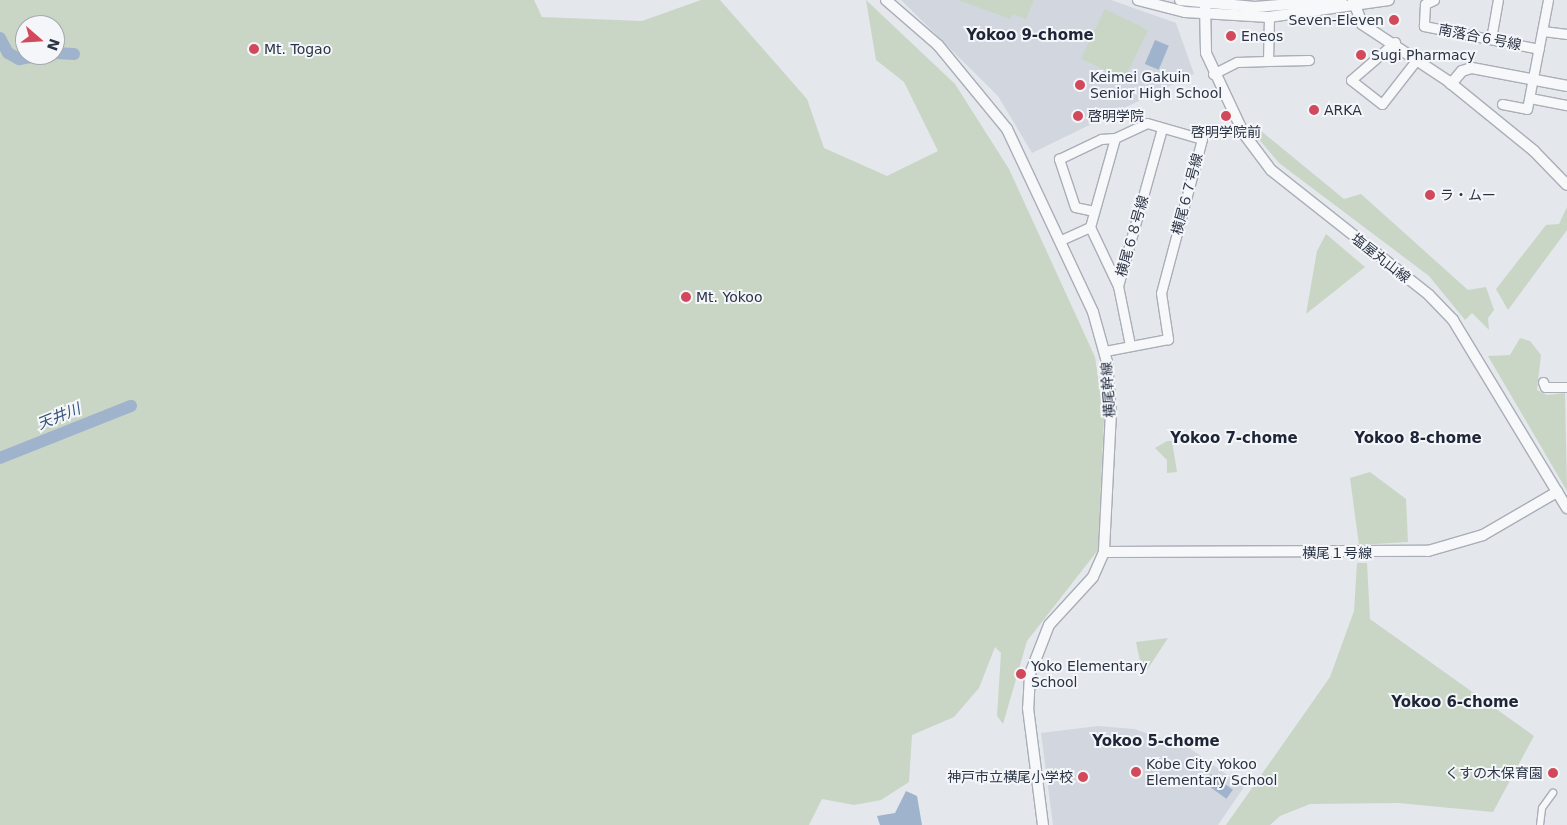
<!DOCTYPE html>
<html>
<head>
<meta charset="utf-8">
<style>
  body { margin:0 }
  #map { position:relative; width:1567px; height:825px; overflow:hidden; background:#e4e7ec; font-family:"DejaVu Sans","Noto Sans JP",sans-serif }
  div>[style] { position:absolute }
  .built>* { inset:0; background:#d2d6de }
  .green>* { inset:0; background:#c9d6c5; transform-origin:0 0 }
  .water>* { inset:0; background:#9fb4cc; transform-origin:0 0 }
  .river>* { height:12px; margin:-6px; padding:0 6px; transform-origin:6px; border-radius:6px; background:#9fb4cc }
  .roads { filter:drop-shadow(1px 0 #a9aeb7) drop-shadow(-1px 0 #a9aeb7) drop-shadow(0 1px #a9aeb7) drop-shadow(0 -1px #a9aeb7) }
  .pedestrian>* { height:6px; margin:-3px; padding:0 3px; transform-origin:3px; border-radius:3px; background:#f7f8fa }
  .minor>* { height:9px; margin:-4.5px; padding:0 4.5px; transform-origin:4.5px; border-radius:4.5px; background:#f7f8fa }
  .tertiary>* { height:10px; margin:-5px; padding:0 5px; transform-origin:5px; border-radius:5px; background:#f7f8fa }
  .dots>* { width:14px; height:14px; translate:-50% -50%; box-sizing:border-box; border:2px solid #f4f6f9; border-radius:50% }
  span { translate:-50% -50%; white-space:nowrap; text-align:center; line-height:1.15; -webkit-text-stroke:4px #f4f6f9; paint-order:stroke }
  .poi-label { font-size:14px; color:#2b3445 }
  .right { translate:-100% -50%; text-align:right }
  .left { translate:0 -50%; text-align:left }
  .street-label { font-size:14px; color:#2b3445 }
  .neighbourhood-label { font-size:15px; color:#1d2536; font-weight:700 }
  .water-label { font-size:15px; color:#34527a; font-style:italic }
  .north { position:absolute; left:15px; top:15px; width:50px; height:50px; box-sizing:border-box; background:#f4f6f9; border:1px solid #a4a8b1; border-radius:50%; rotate:109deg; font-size:14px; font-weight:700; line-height:20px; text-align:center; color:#2b3445 }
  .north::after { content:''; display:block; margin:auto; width:18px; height:22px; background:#d1495b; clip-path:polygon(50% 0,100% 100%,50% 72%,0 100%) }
</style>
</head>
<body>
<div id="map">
  <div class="built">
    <div style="clip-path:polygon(901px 0,1111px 0,1176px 23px,1194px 74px,1032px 153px,998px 96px)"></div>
    <div style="clip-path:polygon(1098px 726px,1134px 729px,1188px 747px,1244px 787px,1218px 825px,1053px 825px,1041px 733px)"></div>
  </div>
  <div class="green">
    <div style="clip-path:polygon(evenodd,0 0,534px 0,542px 17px,642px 21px,701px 0,720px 0,807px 99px,824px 148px,887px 176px,938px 151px,904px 82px,876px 60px,866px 0,955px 84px,1009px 169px,1095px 357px,1104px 419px,1098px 550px,1027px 641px,1003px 724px,997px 716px,1001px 653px,995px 647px,979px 688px,954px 717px,912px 735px,909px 782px,881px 800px,854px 805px,822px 799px,809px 825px,0 825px,0 0,25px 25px,55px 25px,55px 55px,25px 55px,25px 25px)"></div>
    <div style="clip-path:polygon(958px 0,1034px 0,1026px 19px,1013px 14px,1010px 19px)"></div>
    <div style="left:1105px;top:9px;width:48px;height:55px;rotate:26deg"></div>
    <div style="clip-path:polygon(1261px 131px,1344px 199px,1361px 194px,1468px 290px,1486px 287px,1494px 310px,1488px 318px,1489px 330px,1472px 313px,1465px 320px,1429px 276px,1279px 163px,1258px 138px)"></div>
    <div style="clip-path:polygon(1567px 207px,1567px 230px,1508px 310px,1496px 289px,1546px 225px,1559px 224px)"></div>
    <div style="clip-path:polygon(1326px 234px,1365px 267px,1306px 314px,1317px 251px)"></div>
    <div style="clip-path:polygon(1520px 338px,1530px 341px,1541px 355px,1537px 390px,1547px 395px,1565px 393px,1567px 491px,1488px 356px,1510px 355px)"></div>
    <div style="clip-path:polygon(1167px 441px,1172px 441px,1177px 472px,1167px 473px,1167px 460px,1155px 448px)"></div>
    <div style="clip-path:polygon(1370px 472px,1406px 499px,1408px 542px,1359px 545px,1350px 478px)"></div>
    <div style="clip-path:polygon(1357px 563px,1367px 563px,1370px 619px,1534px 736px,1493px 812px,1398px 803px,1310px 804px,1280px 816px,1270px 825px,1226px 825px,1330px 677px,1354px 611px)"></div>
    <div style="clip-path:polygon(1168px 638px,1147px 670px,1141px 666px,1136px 642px)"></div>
  </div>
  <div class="water">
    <div style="left:1155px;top:40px;width:15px;height:26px;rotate:23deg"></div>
    <div style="left:1211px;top:774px;width:27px;height:11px;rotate:36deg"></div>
    <div style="clip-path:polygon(906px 791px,917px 796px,922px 825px,880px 825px,877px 816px,895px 813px)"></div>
  </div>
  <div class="river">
    <div style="left:0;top:38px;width:17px;rotate:62deg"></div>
    <div style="left:8px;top:53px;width:13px;rotate:29deg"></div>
    <div style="left:19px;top:59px;width:25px;rotate:-9deg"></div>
    <div style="left:55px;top:53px;width:19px;rotate:3deg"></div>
    <div style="left:0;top:458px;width:141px;rotate:-21.7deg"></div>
  </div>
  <div class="roads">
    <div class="pedestrian">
      <div style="left:1540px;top:825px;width:17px;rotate:-83deg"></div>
      <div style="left:1542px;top:808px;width:19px;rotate:-54deg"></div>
    </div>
    <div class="minor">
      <div style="left:1434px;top:0;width:10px;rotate:156deg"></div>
      <div style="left:1425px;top:4px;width:22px;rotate:93deg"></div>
      <div style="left:1424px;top:26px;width:117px;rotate:11.3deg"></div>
      <div style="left:1543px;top:31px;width:24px;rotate:7deg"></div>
      <div style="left:1491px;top:39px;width:40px;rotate:-80deg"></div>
      <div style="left:1395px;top:42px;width:58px;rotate:139.2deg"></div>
      <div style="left:1351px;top:80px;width:39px;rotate:38deg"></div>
      <div style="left:1382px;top:104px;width:58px;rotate:-52deg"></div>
      <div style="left:1268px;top:61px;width:41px;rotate:-1.4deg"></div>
      <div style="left:1213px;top:74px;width:27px;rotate:-27deg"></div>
      <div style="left:1237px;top:62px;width:31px;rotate:-2deg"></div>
      <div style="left:1268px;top:61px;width:44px;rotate:-88.7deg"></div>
      <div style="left:1530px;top:98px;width:38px;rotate:11deg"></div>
      <div style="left:1502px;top:104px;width:25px;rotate:11deg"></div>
      <div style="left:1527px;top:109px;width:111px;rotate:-79.1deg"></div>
      <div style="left:1094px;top:211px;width:19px;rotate:-168deg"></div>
      <div style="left:1075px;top:207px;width:51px;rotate:-108.4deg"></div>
      <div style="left:1059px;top:159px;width:47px;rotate:-25.5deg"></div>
      <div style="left:1101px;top:139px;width:14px;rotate:-4deg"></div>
      <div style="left:1090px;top:227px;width:65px;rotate:64.6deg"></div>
      <div style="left:1061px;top:240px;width:32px;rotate:-24deg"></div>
      <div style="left:1090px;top:227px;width:92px;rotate:-74.3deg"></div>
      <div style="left:1115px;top:138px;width:35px;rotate:-25deg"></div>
      <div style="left:1147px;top:123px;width:57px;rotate:16.2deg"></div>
      <div style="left:1202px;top:139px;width:159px;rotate:104.9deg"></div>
      <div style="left:1161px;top:293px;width:47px;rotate:81.3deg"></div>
      <div style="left:1168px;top:339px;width:64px;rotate:169.2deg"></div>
      <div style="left:1130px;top:345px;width:60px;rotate:-101.5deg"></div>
      <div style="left:1118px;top:286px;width:164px;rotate:-74.4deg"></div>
      <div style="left:1543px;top:382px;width:5px;rotate:68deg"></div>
      <div style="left:1545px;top:387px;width:22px"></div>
    </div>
    <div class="tertiary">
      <div style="left:886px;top:0;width:69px;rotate:40.9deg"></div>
      <div style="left:938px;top:45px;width:109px;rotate:50.6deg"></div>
      <div style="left:1007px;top:129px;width:202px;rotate:64.8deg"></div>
      <div style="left:1093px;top:312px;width:52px;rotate:74.4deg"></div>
      <div style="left:1107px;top:362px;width:50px;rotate:85.4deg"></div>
      <div style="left:1111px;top:412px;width:140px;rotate:92.9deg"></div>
      <div style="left:1104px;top:552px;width:27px;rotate:114deg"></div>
      <div style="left:1093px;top:577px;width:65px;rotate:132.5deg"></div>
      <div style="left:1049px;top:625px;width:53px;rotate:111.2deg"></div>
      <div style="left:1030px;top:674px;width:34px;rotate:93deg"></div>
      <div style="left:1028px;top:708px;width:118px;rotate:82.7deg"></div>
      <div style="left:1138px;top:0;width:49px;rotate:14.3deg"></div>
      <div style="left:1185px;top:12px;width:84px;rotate:3.4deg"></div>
      <div style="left:1269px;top:17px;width:121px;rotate:-8.1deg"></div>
      <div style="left:1180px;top:0;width:75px;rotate:5.3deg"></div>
      <div style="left:1255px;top:7px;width:87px;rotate:-4.6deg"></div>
      <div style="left:1353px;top:0;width:26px;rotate:69deg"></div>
      <div style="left:1362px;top:24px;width:103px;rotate:33.5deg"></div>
      <div style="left:1448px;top:81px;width:111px;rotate:39.1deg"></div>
      <div style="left:1534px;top:151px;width:47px;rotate:45.9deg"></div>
      <div style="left:1205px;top:4px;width:49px;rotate:88.8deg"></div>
      <div style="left:1206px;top:53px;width:89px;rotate:64.9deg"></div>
      <div style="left:1244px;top:134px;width:45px;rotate:53.1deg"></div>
      <div style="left:1271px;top:170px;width:201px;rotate:38.3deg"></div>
      <div style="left:1429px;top:295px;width:35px;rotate:46deg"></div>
      <div style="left:1453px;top:320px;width:220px;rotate:58.8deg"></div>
      <div style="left:1451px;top:84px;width:17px;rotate:-50deg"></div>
      <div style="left:1462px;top:71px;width:10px;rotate:-17deg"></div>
      <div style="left:1472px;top:68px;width:97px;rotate:10.7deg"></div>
      <div style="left:1104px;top:552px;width:324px;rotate:-0.2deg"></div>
      <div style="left:1428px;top:551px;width:57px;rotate:-16.2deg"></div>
      <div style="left:1483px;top:535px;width:86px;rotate:-30.2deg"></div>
    </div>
  </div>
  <div class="dots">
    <div style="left:1394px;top:20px;background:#d1495b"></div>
    <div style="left:1231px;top:36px;background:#d1495b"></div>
    <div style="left:254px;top:49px;background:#d1495b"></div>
    <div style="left:1361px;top:55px;background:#d1495b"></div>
    <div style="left:1080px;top:85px;background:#d1495b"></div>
    <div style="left:1314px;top:110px;background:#d1495b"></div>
    <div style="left:1078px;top:116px;background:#d1495b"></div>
    <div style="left:1226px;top:116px;background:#d1495b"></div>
    <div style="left:1430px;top:195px;background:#d1495b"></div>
    <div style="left:686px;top:297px;background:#d1495b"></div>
    <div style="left:1021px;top:674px;background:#d1495b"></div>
    <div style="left:1136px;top:772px;background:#d1495b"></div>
    <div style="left:1553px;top:773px;background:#d1495b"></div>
    <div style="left:1083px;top:777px;background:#d1495b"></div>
  </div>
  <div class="poi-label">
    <span class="right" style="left:1384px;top:20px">Seven-Eleven</span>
    <span class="left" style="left:1241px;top:36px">Eneos</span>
    <span class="left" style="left:264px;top:49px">Mt. Togao</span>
    <span class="left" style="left:1371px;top:55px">Sugi Pharmacy</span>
    <span class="left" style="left:1090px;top:85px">Keimei Gakuin<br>Senior High School</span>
    <span class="left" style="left:1324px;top:110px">ARKA</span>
    <span class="left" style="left:1088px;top:116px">啓明学院</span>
    <span style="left:1226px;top:132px">啓明学院前</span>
    <span class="left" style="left:1440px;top:195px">ラ・ムー</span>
    <span class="left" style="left:696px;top:297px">Mt. Yokoo</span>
    <span class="left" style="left:1031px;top:674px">Yoko Elementary<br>School</span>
    <span class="left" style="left:1146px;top:772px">Kobe City Yokoo<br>Elementary School</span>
    <span class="right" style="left:1543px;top:773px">くすの木保育園</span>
    <span class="right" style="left:1073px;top:777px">神戸市立横尾小学校</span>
  </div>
  <div class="street-label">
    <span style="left:1480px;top:37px;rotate:11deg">南落合６号線</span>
    <span style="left:1187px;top:194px;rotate:-75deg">横尾６７号線</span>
    <span style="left:1132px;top:236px;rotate:-74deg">横尾６８号線</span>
    <span style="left:1381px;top:258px;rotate:38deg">塩屋丸山線</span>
    <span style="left:1108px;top:390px;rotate:-94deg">横尾幹線</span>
    <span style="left:1337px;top:553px">横尾１号線</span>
  </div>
  <div class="neighbourhood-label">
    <span style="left:1030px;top:36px">Yokoo 9-chome</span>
    <span style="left:1234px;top:439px">Yokoo 7-chome</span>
    <span style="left:1418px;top:439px">Yokoo 8-chome</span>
    <span style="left:1455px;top:703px">Yokoo 6-chome</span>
    <span style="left:1156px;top:742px">Yokoo 5-chome</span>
  </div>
  <div class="water-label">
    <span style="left:59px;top:417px;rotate:-22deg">天井川</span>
  </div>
  <div class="north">N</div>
</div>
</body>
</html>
